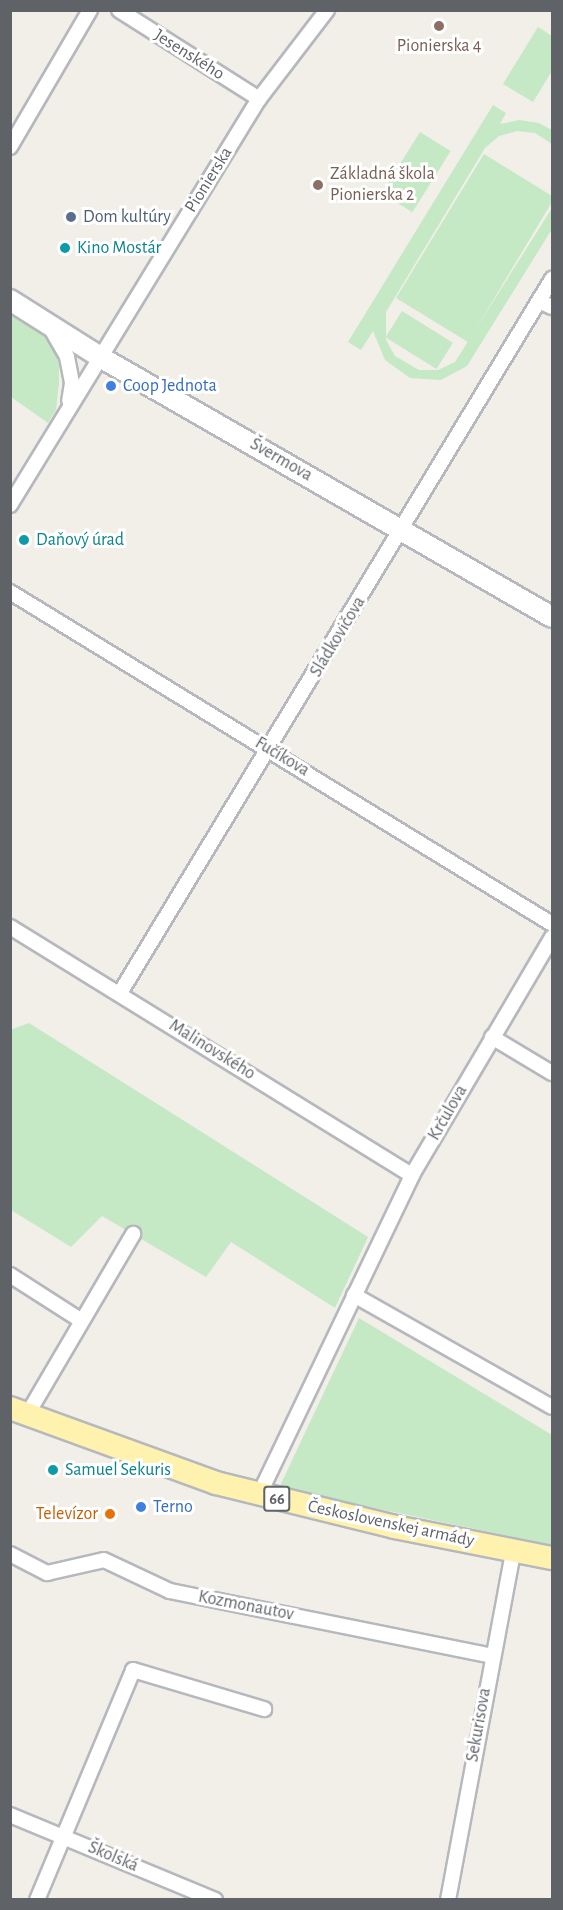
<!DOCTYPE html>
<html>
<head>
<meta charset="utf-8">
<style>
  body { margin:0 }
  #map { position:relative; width:563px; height:1910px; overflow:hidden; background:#f1efe8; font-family:"Alegreya Sans",sans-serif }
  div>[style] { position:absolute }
  .green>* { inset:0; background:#c5e8c5; transform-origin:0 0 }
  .roads { filter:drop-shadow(2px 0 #b5b8bc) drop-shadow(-2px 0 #b5b8bc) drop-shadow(0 2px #b5b8bc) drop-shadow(0 -2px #b5b8bc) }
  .street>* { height:14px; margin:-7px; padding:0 7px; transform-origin:7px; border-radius:7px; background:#fff }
  .secondary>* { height:20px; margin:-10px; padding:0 10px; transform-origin:10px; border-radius:10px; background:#fff }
  .primary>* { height:22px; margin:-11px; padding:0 11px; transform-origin:11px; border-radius:11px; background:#fff2af }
  .dots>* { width:16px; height:16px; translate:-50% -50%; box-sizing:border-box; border:3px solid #fff; border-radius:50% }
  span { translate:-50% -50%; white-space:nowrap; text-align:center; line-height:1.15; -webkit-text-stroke:6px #fff; paint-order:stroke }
  .shield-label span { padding:2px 4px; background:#fff; border:2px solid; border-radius:4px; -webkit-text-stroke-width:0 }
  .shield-label { font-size:16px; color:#5f6368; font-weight:700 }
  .education-label { font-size:18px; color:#785e54 }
  .left { translate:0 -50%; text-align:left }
  .street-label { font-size:18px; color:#5f6368 }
  .service-label { font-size:18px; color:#4e5e75 }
  .culture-label { font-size:18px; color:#0d838f }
  .shop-label { font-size:18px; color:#366cbe }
  .food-label { font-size:18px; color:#c56008 }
  .right { translate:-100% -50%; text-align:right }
  .frame { position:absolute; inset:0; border:12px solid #5f6368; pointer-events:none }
</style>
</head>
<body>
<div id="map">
  <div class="green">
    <div style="clip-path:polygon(538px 27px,552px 36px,552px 71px,533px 102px,503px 84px)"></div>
    <div style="clip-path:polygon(493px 105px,506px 113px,500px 124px,519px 120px,539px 123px,552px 130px,552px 144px,535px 133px,517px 131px,499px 136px,485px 148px,386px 312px,386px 340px,395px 356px,419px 370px,438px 370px,455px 362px,552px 208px,552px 229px,467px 366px,441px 380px,410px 378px,385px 360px,373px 331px,361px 350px,348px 342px)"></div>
    <div style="left:420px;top:132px;width:36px;height:72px;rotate:32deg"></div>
    <div style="clip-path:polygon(484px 154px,552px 196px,552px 202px,468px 342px,396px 298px)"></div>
    <div style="clip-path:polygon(10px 309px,41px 328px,53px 345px,59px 365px,59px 383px,56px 410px,48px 423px,11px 397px)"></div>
    <div style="left:402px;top:311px;width:60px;height:31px;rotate:32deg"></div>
    <div style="clip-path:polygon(29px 1023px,368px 1237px,335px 1308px,231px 1242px,206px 1277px,102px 1216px,71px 1247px,11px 1210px,10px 1030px)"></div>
    <div style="clip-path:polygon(359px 1318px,552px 1435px,552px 1545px,279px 1488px)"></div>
  </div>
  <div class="roads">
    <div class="street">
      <div style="left:119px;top:10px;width:166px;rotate:32.4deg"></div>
      <div style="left:10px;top:147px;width:159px;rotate:-59.7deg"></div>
      <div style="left:539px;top:301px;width:14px;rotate:25deg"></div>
      <div style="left:50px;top:327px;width:34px;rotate:60deg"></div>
      <div style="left:67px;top:357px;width:26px;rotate:79deg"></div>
      <div style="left:72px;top:383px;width:18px;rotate:99deg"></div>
      <div style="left:10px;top:505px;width:476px;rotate:-58.5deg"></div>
      <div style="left:259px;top:99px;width:112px;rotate:-52.6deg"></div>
      <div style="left:10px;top:592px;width:636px;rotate:31.49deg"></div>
      <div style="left:10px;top:927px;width:472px;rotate:31.7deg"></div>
      <div style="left:120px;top:993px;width:835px;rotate:-58.82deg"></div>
      <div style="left:492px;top:1037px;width:70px;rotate:31deg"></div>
      <div style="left:10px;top:1275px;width:85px;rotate:32.6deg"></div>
      <div style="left:354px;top:1295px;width:227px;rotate:29.5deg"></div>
      <div style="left:27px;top:1415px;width:210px;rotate:-59.6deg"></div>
      <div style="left:259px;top:1495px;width:355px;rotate:-64.4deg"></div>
      <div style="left:412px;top:1175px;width:276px;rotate:-59.5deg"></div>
      <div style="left:10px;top:1554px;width:42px;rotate:27.2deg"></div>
      <div style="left:47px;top:1573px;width:58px;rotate:-12.8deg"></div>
      <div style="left:104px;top:1560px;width:73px;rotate:25.2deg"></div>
      <div style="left:170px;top:1591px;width:328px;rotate:11.4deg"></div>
      <div style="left:10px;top:1815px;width:222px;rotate:22.5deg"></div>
      <div style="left:37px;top:1900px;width:249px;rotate:-67.3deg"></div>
      <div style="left:133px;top:1670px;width:137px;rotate:16.6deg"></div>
      <div style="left:448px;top:1900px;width:355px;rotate:-79.4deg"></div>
    </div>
    <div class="secondary">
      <div style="left:10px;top:300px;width:107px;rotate:32.3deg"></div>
      <div style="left:100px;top:357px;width:521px;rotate:29.91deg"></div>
    </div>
    <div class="primary">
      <div style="left:10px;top:1408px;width:219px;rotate:20deg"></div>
      <div style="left:216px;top:1483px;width:184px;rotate:13.8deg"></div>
      <div style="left:395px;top:1527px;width:160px;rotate:11.2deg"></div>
    </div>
  </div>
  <div class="dots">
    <div style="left:439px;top:26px;background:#8d6e63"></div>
    <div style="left:318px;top:185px;background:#8d6e63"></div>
    <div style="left:71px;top:217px;background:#5c6f8a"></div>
    <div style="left:65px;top:248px;background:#0f9aa8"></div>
    <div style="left:111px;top:386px;background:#3f7fe0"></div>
    <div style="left:24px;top:540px;background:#0f9aa8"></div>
    <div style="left:53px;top:1470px;background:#0f9aa8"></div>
    <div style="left:141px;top:1507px;background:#3f7fe0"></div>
    <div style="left:110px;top:1514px;background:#e8710a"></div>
  </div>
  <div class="shield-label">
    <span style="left:277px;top:1499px">66</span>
  </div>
  <div class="education-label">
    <span style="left:439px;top:46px">Pionierska 4</span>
    <span class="left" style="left:330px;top:185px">Základná škola<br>Pionierska 2</span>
  </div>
  <div class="street-label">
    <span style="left:189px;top:55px;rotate:32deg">Jesenského</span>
    <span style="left:209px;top:180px;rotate:-58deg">Pionierska</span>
    <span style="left:281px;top:460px;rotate:30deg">Švermova</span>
    <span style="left:338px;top:637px;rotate:-59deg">Sládkovičova</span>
    <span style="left:282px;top:757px;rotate:31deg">Fučíkova</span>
    <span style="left:212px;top:1050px;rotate:32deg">Malinovského</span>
    <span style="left:448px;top:1113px;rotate:-60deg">Krčulova</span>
    <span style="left:391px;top:1524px;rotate:12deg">Československej armády</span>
    <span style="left:246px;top:1606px;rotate:11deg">Kozmonautov</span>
    <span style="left:479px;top:1725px;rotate:-80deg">Sekurisova</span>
    <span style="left:113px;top:1857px;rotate:23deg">Školská</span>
  </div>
  <div class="service-label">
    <span class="left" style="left:83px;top:217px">Dom kultúry</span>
  </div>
  <div class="culture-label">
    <span class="left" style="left:77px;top:248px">Kino Mostár</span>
    <span class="left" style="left:36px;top:540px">Daňový úrad</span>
    <span class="left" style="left:65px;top:1470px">Samuel Sekuris</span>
  </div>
  <div class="shop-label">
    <span class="left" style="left:123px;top:386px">Coop Jednota</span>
    <span class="left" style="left:153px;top:1507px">Terno</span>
  </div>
  <div class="food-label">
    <span class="right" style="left:98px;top:1514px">Televízor</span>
  </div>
  <div class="frame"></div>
</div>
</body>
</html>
